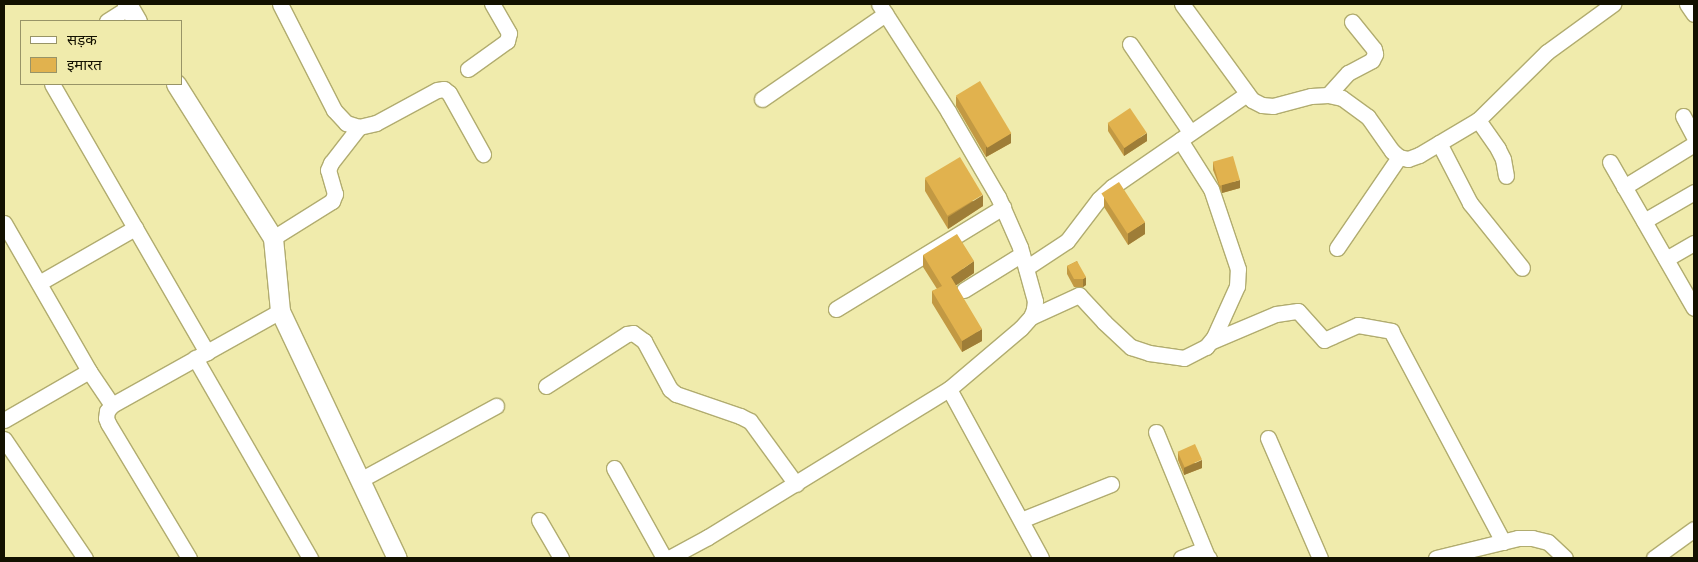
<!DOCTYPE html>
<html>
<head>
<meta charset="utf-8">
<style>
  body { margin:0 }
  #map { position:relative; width:1698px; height:562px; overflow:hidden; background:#f0ebac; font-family:"Titillium Web","Noto Sans Devanagari",sans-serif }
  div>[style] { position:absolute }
  .roads { filter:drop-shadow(1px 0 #b1ac6f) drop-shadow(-1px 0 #b1ac6f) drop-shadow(0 1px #b1ac6f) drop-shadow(0 -1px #b1ac6f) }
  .minor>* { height:15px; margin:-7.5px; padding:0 7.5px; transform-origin:7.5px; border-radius:7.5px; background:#fff }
  .major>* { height:19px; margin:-9.5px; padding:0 9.5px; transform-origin:9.5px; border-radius:9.5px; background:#fff }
  .wall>* { inset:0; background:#c29943 }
  .shaded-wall>* { inset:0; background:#9e7d37 }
  .building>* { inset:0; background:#e1b24e; transform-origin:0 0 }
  span { translate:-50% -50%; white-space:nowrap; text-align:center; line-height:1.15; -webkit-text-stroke:4px #f0ebac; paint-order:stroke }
  .frame { position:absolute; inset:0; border:5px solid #131100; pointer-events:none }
  .legend { position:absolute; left:20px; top:20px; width:162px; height:65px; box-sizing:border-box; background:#f0ebac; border:1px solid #989467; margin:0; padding:6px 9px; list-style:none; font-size:15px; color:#131100 }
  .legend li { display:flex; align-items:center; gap:10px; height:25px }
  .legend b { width:25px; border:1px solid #989467 }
</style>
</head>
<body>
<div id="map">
  <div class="roads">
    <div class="minor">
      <div style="left:280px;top:4px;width:119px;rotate:63deg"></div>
      <div style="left:334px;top:110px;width:18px;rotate:47deg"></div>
      <div style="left:346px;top:123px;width:14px;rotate:17deg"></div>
      <div style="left:359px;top:127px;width:17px;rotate:-13deg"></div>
      <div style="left:376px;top:123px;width:69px;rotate:-28.4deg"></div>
      <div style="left:437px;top:90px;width:7px;rotate:-8deg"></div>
      <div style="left:444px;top:89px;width:6px;rotate:39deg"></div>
      <div style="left:449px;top:93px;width:70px;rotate:60.9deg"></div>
      <div style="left:1182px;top:4px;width:119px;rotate:53.9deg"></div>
      <div style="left:1252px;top:100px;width:11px;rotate:27deg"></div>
      <div style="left:1262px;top:105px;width:11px;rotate:5deg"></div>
      <div style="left:1273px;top:106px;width:39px;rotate:-15deg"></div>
      <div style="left:1311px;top:96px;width:17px;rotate:-3deg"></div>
      <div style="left:1328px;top:95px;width:14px;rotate:12deg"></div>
      <div style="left:1342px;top:98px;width:32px;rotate:36deg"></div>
      <div style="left:1368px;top:117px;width:42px;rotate:54.8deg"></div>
      <div style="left:1392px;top:151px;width:9px;rotate:41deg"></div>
      <div style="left:1399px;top:157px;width:9px;rotate:13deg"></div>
      <div style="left:1408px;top:159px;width:12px;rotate:-20deg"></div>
      <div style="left:1419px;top:155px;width:69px;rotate:-30.7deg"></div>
      <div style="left:1478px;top:120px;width:97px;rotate:-44.6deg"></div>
      <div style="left:1547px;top:52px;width:82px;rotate:-36deg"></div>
      <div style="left:1687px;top:4px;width:12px;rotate:55deg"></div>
      <div style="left:107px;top:21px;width:26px;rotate:-32deg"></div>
      <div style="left:1130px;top:44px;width:107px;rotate:55.7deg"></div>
      <div style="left:468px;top:69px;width:48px;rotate:-35.7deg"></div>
      <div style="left:507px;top:41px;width:8px;rotate:-76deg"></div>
      <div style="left:509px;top:33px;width:34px;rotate:-120deg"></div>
      <div style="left:52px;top:84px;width:310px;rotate:60deg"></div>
      <div style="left:1328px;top:95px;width:30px;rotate:-48deg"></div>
      <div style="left:1348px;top:73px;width:27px;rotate:-28deg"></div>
      <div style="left:1372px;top:60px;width:7px;rotate:-63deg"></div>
      <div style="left:1375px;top:54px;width:5px;rotate:-101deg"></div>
      <div style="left:1374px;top:49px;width:35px;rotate:-129deg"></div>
      <div style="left:762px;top:99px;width:150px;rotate:-34.6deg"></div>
      <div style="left:1683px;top:116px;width:24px;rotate:62deg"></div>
      <div style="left:1478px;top:120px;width:35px;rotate:55deg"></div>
      <div style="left:1498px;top:149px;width:11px;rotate:63deg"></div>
      <div style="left:1503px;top:159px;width:17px;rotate:80deg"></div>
      <div style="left:1439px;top:143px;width:68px;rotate:62.7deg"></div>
      <div style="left:1470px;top:203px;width:83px;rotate:51.3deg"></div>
      <div style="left:1610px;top:162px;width:168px;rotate:60.1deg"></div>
      <div style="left:1624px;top:187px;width:82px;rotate:-31.6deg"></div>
      <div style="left:1644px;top:221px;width:58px;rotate:-30.1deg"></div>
      <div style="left:4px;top:223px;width:171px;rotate:60.1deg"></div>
      <div style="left:89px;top:371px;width:98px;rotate:150deg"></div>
      <div style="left:273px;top:238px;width:70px;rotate:-32.1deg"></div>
      <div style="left:332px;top:201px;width:8px;rotate:-67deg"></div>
      <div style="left:335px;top:194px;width:25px;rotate:-106deg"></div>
      <div style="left:328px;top:170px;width:8px;rotate:-67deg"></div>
      <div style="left:331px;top:163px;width:46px;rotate:-52.1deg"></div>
      <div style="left:1337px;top:248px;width:110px;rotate:-55.7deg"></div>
      <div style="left:1666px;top:259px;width:32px;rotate:-30deg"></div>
      <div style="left:1026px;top:268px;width:49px;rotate:-33.4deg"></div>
      <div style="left:1067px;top:241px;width:53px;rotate:-52.7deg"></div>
      <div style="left:1099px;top:199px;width:18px;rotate:-43deg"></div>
      <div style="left:1112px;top:187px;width:164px;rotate:-34.6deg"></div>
      <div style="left:39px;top:283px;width:111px;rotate:-29.8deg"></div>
      <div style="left:964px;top:290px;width:68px;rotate:-31.8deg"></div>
      <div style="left:836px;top:309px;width:196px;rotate:-31.4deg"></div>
      <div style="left:1031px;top:317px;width:53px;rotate:-24.6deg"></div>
      <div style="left:1079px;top:295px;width:37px;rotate:47deg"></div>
      <div style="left:1104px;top:322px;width:37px;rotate:43deg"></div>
      <div style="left:1131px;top:347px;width:19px;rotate:18deg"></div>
      <div style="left:1149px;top:353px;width:35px;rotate:8deg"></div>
      <div style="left:1184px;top:358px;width:25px;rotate:-27deg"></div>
      <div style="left:1206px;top:347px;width:13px;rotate:-51deg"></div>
      <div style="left:1214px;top:337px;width:56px;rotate:-65.7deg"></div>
      <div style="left:1237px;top:286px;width:17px;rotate:-87deg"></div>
      <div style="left:1238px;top:269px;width:84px;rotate:-108.6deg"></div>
      <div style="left:1211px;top:189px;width:58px;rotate:-122.3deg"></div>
      <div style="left:1212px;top:341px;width:69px;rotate:-22.9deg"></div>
      <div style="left:1276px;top:314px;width:22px;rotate:-8deg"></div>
      <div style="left:1298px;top:311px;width:39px;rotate:48deg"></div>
      <div style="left:1324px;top:340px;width:37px;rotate:-24deg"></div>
      <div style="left:1358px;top:325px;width:34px;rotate:10deg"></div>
      <div style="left:1391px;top:331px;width:239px;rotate:62deg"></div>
      <div style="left:195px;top:358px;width:231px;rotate:60.1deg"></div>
      <div style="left:89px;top:371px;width:41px;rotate:55.9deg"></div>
      <div style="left:546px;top:386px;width:96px;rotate:-32.7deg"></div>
      <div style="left:627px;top:334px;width:6px;rotate:-9deg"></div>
      <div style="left:633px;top:333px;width:14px;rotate:36deg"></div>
      <div style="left:644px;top:341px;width:55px;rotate:61.6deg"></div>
      <div style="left:670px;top:389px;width:8px;rotate:40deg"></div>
      <div style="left:676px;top:394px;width:68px;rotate:19deg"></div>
      <div style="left:740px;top:416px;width:11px;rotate:27deg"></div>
      <div style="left:750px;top:421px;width:78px;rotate:53.9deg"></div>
      <div style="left:949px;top:389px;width:192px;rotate:61.4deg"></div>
      <div style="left:1156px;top:432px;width:132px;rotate:67.7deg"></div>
      <div style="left:1268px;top:438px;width:131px;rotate:66.6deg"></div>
      <div style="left:4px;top:439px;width:144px;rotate:55.8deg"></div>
      <div style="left:614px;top:468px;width:103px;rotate:60.9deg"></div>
      <div style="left:360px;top:480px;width:155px;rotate:-28.6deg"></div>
      <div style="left:539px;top:520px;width:44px;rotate:59.9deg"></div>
      <div style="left:1021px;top:520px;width:97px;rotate:-21.8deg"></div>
      <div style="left:189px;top:558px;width:157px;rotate:-121deg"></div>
      <div style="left:108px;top:423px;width:5px;rotate:-112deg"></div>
      <div style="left:106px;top:418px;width:7px;rotate:-82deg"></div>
      <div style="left:107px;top:411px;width:8px;rotate:-50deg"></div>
      <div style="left:112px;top:405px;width:193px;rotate:-29.2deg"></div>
      <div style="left:669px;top:558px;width:44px;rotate:-28.3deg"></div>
      <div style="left:708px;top:537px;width:283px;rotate:-31.6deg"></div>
      <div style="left:949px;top:389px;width:94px;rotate:-40.3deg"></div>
      <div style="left:1021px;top:328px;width:15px;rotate:-48deg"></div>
      <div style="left:1031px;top:317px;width:9px;rotate:-69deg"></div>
      <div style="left:1034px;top:309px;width:8px;rotate:-83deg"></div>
      <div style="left:1035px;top:301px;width:56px;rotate:-105.5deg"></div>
      <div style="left:1020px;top:247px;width:55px;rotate:-113.7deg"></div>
      <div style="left:998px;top:197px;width:99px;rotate:-120.2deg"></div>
      <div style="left:948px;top:111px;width:127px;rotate:-122.8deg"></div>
      <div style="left:1181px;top:558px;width:19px;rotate:-21deg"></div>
      <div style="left:1199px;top:551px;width:12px;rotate:35deg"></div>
      <div style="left:1436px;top:558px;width:84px;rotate:-13.7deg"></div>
      <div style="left:1518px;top:538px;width:14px"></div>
      <div style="left:1532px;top:538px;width:16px;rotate:14deg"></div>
      <div style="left:1548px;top:542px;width:23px;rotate:43deg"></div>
      <div style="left:1654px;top:558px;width:49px;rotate:-35.9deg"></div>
    </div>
    <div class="major">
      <div style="left:127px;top:4px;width:20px;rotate:60deg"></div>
      <div style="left:176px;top:84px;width:182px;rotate:57.8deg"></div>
      <div style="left:273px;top:238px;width:73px;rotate:84.5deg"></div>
      <div style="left:280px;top:311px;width:273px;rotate:64.7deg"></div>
    </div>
  </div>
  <div class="wall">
    <div style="clip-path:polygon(956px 96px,1011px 143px,986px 157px,956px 106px)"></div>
    <div style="clip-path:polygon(1108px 123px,1147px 141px,1124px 156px,1108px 131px)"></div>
    <div style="clip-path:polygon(1213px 162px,1240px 188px,1222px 193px,1213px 170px)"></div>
    <div style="clip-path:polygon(925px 179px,983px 206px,948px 229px,925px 191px)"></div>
    <div style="clip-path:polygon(1104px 196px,1145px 234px,1128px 245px,1104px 207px)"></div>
    <div style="clip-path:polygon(923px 255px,974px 273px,956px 285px,982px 341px,962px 352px,932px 303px,932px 291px,937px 289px,923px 267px)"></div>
    <div style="clip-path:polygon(1077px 261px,1086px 285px,1083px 287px,1074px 287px,1067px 274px,1067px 266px)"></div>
    <div style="clip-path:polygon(1178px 452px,1202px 468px,1184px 475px,1178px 460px)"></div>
  </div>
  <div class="shaded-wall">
    <div style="clip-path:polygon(1011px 133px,1011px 143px,986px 157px,986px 147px)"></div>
    <div style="clip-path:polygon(1147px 133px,1147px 141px,1124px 156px,1124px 148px)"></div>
    <div style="clip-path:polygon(1240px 180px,1240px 188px,1222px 193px,1222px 185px)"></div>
    <div style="clip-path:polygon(983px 195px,983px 206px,948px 229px,948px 217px)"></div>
    <div style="clip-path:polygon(1145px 222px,1145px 234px,1128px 245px,1128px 233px)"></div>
    <div style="clip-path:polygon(974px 261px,974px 273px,951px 289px,951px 277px)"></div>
    <div style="clip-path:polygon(1086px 277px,1086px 285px,1083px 287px,1083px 279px)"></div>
    <div style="clip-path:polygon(982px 329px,982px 341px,962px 352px,962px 341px)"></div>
    <div style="clip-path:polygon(1202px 460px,1202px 468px,1184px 475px,1184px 468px)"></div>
  </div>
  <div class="building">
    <div style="left:980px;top:81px;width:61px;height:28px;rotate:59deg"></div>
    <div style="left:1130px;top:108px;width:30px;height:27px;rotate:56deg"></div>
    <div style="left:1233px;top:156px;width:25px;height:21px;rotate:74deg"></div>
    <div style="left:960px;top:157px;width:44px;height:41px;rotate:59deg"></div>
    <div style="left:1119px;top:182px;width:48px;height:21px;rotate:57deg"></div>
    <div style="clip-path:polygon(957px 234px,974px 261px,951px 277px,982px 329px,962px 341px,932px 291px,942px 286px,923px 255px)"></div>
    <div style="clip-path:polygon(1077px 261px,1086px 277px,1083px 279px,1074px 279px,1067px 266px)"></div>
    <div style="left:1195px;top:444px;width:17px;height:19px;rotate:66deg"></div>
  </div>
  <div class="frame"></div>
  <ul class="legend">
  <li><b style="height:6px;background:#fff"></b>सड़क</li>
  <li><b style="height:14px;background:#e1b24e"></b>इमारत</li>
  </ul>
</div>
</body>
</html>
